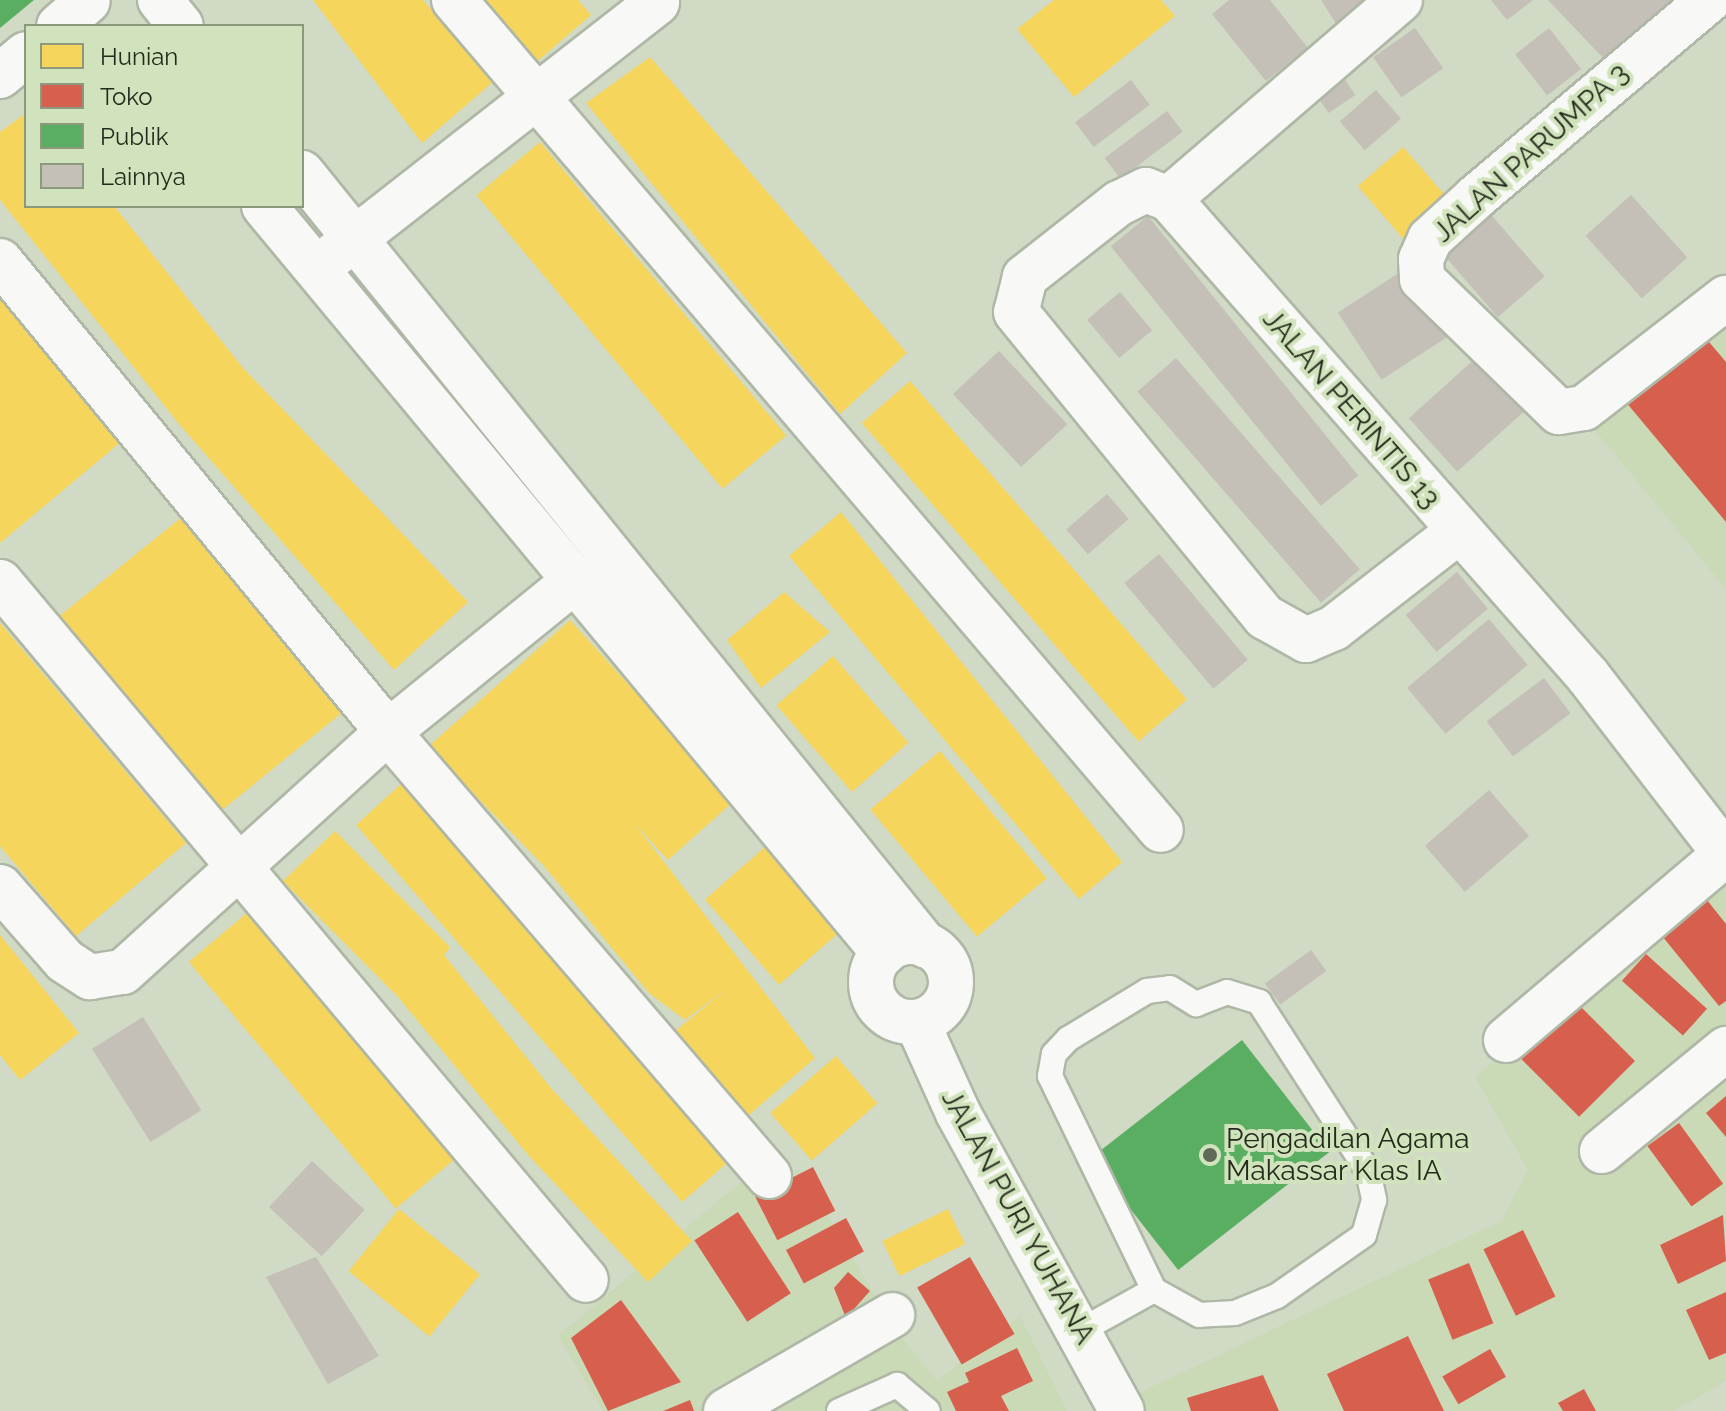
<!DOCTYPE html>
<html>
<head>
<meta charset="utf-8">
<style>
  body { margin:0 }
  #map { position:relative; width:1726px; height:1411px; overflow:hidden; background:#d0dac5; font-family:Raleway,sans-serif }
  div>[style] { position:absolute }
  .built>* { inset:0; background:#cadab7 }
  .homes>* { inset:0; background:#f6d55c; transform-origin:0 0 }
  .shops>* { inset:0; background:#d6604d; transform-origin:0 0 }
  .public>* { inset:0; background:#5aae61; transform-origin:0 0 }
  .building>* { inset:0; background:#c4bfb7; transform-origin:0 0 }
  .roads { filter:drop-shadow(2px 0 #afb7a6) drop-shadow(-2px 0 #afb7a6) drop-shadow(0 2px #afb7a6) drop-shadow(0 -2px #afb7a6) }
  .service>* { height:24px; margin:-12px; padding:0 12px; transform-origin:12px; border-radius:12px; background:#f8f9f6 }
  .minor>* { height:44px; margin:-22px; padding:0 22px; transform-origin:22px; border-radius:22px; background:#f8f9f6 }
  .minor>.ring { margin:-22px; padding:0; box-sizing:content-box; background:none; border:44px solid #f8f9f6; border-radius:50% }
  .dots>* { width:22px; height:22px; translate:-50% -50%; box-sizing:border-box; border:4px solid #d1e3bc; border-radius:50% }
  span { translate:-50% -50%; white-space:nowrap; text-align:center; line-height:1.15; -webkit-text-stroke:8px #d1e3bc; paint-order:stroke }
  .street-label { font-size:28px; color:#242b1c }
  .poi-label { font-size:28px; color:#242b1c }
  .left { translate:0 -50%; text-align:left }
  .legend { position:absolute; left:24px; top:24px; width:280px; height:184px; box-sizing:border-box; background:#d1e3bc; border:2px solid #8c997c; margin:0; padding:10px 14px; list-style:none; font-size:24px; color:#242b1c }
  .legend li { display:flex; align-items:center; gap:16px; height:40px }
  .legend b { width:40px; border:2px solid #8c997c }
</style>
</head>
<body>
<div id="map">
  <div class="built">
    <div style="clip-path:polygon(1726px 291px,1726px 589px,1575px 406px)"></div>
    <div style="clip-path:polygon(1726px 867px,1726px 1381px,1674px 1411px,1124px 1411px,1120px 1402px,1501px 1221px,1528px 1170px,1475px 1077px)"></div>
    <div style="clip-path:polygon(757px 1168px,801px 1170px,894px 1328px,937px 1381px,1020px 1316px,1067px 1411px,603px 1411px,558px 1336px)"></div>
  </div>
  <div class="homes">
    <div style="clip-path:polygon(313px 0,423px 0,493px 82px,422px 143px)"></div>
    <div style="clip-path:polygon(480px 0,578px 0,591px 15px,533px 65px)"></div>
    <div style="clip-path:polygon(1054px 0,1161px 0,1175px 16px,1074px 97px,1017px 29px)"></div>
    <div style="clip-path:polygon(650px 57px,907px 353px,840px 414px,586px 103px)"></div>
    <div style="clip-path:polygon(26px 113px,26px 206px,114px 206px,243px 368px,468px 602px,394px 670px,179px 424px,0 200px,0 132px)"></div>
    <div style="left:540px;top:142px;width:383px;height:83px;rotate:50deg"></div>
    <div style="left:1403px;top:147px;width:73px;height:60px;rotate:49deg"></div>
    <div style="clip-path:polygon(0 295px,122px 441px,0 543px)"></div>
    <div style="left:910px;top:381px;width:422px;height:64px;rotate:49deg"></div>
    <div style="left:188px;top:512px;width:253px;height:168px;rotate:51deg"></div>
    <div style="clip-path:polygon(841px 512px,1122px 862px,1079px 899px,789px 556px)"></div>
    <div style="clip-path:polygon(784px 592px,830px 632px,761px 688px,727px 640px)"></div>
    <div style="clip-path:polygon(570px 620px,734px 801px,668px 860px,634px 823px,815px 1058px,749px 1115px,674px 1032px,729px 987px,685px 1020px,650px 994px,543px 865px,428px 747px)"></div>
    <div style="clip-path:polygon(0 623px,186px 843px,76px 936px,0 846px)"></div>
    <div style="left:833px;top:656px;width:115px;height:75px;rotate:49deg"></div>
    <div style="left:940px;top:751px;width:166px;height:91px;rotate:50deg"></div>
    <div style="clip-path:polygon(413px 773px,727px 1163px,682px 1202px,356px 825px)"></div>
    <div style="clip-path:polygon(335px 831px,450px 947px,444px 955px,551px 1088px,692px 1241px,648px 1282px,529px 1156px,398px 997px,283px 881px)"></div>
    <div style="left:772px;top:841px;width:113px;height:89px;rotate:49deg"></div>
    <div style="left:247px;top:913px;width:322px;height:76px;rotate:50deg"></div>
    <div style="clip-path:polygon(0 935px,79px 1033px,20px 1080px,0 1055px)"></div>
    <div style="left:836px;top:1056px;width:63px;height:87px;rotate:49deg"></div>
    <div style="left:399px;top:1209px;width:104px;height:80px;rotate:39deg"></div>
    <div style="left:948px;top:1209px;width:39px;height:73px;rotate:64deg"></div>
  </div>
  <div class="shops">
    <div style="clip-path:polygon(1704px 336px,1726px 362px,1726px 522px,1625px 401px)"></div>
    <div style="clip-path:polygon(1703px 895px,1726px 924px,1726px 1001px,1719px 1006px,1658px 931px)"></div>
    <div style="left:1646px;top:954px;width:82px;height:36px;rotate:42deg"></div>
    <div style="left:1577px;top:1003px;width:82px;height:79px;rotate:45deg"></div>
    <div style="clip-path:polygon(1726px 1096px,1726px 1137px,1706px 1113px)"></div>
    <div style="left:1679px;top:1123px;width:75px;height:39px;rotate:54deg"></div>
    <div style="left:813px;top:1167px;width:49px;height:65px;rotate:63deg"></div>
    <div style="left:738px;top:1212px;width:97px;height:52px;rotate:57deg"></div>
    <div style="clip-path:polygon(1723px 1215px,1726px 1261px,1678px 1284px,1660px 1245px)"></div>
    <div style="left:846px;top:1218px;width:38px;height:68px;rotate:62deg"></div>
    <div style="left:1523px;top:1230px;width:74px;height:44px;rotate:64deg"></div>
    <div style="left:970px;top:1257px;width:89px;height:61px;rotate:60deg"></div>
    <div style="left:1469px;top:1263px;width:65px;height:44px;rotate:68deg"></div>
    <div style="clip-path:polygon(848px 1272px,870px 1291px,846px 1318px,834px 1288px)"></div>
    <div style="clip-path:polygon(1726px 1292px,1726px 1353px,1709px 1360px,1686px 1310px)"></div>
    <div style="clip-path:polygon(621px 1300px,681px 1382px,608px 1411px,571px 1338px)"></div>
    <div style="clip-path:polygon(1408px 1336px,1444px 1411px,1344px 1411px,1327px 1374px)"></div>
    <div style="clip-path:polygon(1017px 1348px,1033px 1381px,1001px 1396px,1009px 1411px,956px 1411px,947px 1392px,969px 1382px,965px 1373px)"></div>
    <div style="left:1490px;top:1349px;width:32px;height:55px;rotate:60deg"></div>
    <div style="clip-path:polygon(1263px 1375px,1279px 1411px,1191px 1411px,1187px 1398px)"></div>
    <div style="clip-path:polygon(1584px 1389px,1596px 1411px,1563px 1411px,1558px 1403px)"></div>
    <div style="clip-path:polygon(690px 1400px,694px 1411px,663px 1411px)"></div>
  </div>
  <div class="public">
    <div style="clip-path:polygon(0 0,34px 0,0 28px)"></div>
    <div style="left:1242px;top:1040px;width:142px;height:192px;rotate:52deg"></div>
  </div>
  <div class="building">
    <div style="clip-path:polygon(1229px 0,1270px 0,1308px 48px,1266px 81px,1212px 14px)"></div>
    <div style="clip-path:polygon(1321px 0,1364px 0,1337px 25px)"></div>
    <div style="clip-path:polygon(1491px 0,1533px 0,1507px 20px)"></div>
    <div style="clip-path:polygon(1548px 0,1674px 0,1607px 62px)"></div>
    <div style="left:1415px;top:28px;width:49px;height:51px;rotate:55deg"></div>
    <div style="left:1549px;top:28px;width:52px;height:43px;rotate:52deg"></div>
    <div style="left:1339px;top:71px;width:29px;height:32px;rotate:56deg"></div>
    <div style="left:1131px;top:80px;width:31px;height:70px;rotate:53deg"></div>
    <div style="left:1376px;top:90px;width:38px;height:48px;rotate:49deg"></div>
    <div style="left:1167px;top:111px;width:26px;height:78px;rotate:53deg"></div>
    <div style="left:1631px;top:195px;width:84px;height:61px;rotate:48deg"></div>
    <div style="left:1479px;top:201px;width:100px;height:62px;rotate:49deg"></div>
    <div style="left:1148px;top:216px;width:334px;height:48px;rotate:51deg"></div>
    <div style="left:1405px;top:269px;width:80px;height:80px;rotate:57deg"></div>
    <div style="left:1120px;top:292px;width:50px;height:43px;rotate:50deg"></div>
    <div style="left:999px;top:351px;width:100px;height:63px;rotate:47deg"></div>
    <div style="left:1478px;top:356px;width:72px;height:93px;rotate:48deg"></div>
    <div style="left:1176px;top:358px;width:280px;height:51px;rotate:49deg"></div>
    <div style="left:1107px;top:494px;width:33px;height:54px;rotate:49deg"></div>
    <div style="left:1159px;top:554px;width:138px;height:45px;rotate:50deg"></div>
    <div style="left:1457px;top:572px;width:48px;height:67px;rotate:50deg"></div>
    <div style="left:1489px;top:619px;width:60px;height:107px;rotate:50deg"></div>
    <div style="left:1544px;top:678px;width:44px;height:72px;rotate:53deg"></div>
    <div style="left:1489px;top:790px;width:61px;height:85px;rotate:49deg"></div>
    <div style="left:1311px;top:950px;width:26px;height:57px;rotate:54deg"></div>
    <div style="left:143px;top:1017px;width:110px;height:60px;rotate:58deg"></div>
    <div style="left:312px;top:1161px;width:72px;height:63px;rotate:43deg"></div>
    <div style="clip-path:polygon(316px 1257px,379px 1356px,328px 1384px,266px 1277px)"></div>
  </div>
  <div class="roads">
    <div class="service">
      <div style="left:1170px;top:988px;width:31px;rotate:32deg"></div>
      <div style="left:1196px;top:1004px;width:33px;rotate:-21deg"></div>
      <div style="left:1227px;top:992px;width:34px;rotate:17deg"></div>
      <div style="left:1259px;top:1002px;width:201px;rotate:57.2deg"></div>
      <div style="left:1368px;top:1171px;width:30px;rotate:78deg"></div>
      <div style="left:1374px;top:1200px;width:36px;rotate:106deg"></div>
      <div style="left:1364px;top:1235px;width:106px;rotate:145deg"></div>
      <div style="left:1277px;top:1296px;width:45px;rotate:158deg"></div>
      <div style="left:1235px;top:1313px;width:36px;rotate:177deg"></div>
      <div style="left:1199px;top:1315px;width:51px;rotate:-150.9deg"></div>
      <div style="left:1154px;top:1290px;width:238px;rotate:-115.9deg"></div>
      <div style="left:1050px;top:1076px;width:22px;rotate:-80deg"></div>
      <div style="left:1054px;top:1054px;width:21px;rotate:-47deg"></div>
      <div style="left:1068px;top:1039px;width:92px;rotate:-31.3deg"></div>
      <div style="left:1147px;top:991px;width:23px;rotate:-7deg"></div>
      <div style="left:1080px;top:1331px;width:85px;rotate:-29deg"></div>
      <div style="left:839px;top:1411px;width:64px;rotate:-24.1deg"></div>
      <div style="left:897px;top:1385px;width:40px;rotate:40deg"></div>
    </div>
    <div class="minor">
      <div style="left:160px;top:0;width:33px;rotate:51deg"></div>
      <div style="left:454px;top:0;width:1090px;rotate:49.58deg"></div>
      <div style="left:1400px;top:0;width:305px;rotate:139.3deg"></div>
      <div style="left:1169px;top:199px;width:635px;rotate:48.7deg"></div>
      <div style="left:1588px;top:676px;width:226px;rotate:52.4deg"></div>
      <div style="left:1709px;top:0;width:307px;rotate:139.8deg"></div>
      <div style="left:1475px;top:198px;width:61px;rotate:137.7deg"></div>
      <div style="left:1430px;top:239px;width:22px;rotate:114deg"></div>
      <div style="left:1421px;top:259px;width:20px;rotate:87deg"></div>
      <div style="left:1422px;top:279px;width:191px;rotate:44.2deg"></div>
      <div style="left:1559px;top:412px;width:25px;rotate:-9deg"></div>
      <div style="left:1584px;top:408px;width:180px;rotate:-37.8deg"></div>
      <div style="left:59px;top:26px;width:38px;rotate:-41deg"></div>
      <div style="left:0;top:76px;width:34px;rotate:-40deg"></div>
      <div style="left:302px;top:173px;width:993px;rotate:51.09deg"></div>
      <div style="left:1169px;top:199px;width:25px;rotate:-159deg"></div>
      <div style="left:1146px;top:190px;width:30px;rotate:154deg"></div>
      <div style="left:1119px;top:203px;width:120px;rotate:141.8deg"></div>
      <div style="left:1025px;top:277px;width:36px;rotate:104deg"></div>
      <div style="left:1016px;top:312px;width:394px;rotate:50.8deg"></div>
      <div style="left:1265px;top:617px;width:47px;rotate:29.3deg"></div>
      <div style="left:1306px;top:640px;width:30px;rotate:-23deg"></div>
      <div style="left:1334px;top:628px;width:158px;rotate:-37.8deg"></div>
      <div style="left:264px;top:206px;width:971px;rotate:50.31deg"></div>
      <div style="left:334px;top:255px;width:410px;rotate:-38deg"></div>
      <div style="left:0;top:261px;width:610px;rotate:50.52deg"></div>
      <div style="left:388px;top:732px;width:585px;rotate:49.37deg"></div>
      <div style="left:0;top:582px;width:911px;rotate:49.99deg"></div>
      <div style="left:0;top:887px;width:98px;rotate:48.7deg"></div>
      <div style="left:65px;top:961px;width:30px;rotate:33deg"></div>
      <div style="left:90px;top:977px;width:33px;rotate:-9deg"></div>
      <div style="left:123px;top:972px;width:358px;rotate:-42.2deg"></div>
      <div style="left:388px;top:732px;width:238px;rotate:-39deg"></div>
      <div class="ring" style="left:871px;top:942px;width:36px;height:36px"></div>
      <div style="left:917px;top:1022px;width:100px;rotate:65.7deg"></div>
      <div style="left:958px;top:1113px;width:340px;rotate:61.2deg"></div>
      <div style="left:1506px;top:1040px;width:287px;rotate:-40.3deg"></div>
      <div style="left:1602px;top:1151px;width:161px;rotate:-39.4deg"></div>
      <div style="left:726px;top:1411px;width:192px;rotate:-30deg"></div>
    </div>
  </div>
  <div class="dots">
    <div style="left:1210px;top:1155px;background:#606857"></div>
  </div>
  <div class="street-label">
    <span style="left:1531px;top:153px;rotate:-42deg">JALAN PARUMPA 3</span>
    <span style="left:1351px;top:409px;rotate:49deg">JALAN PERINTIS 13</span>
    <span style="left:1018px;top:1217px;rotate:61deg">JALAN PURI YUHANA</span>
  </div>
  <div class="poi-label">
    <span class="left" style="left:1226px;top:1155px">Pengadilan Agama<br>Makassar Klas IA</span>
  </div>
  <ul class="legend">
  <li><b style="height:22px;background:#f6d55c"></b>Hunian</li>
  <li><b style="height:22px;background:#d6604d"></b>Toko</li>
  <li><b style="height:22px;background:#5aae61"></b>Publik</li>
  <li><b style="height:22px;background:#c4bfb7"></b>Lainnya</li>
  </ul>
</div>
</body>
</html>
